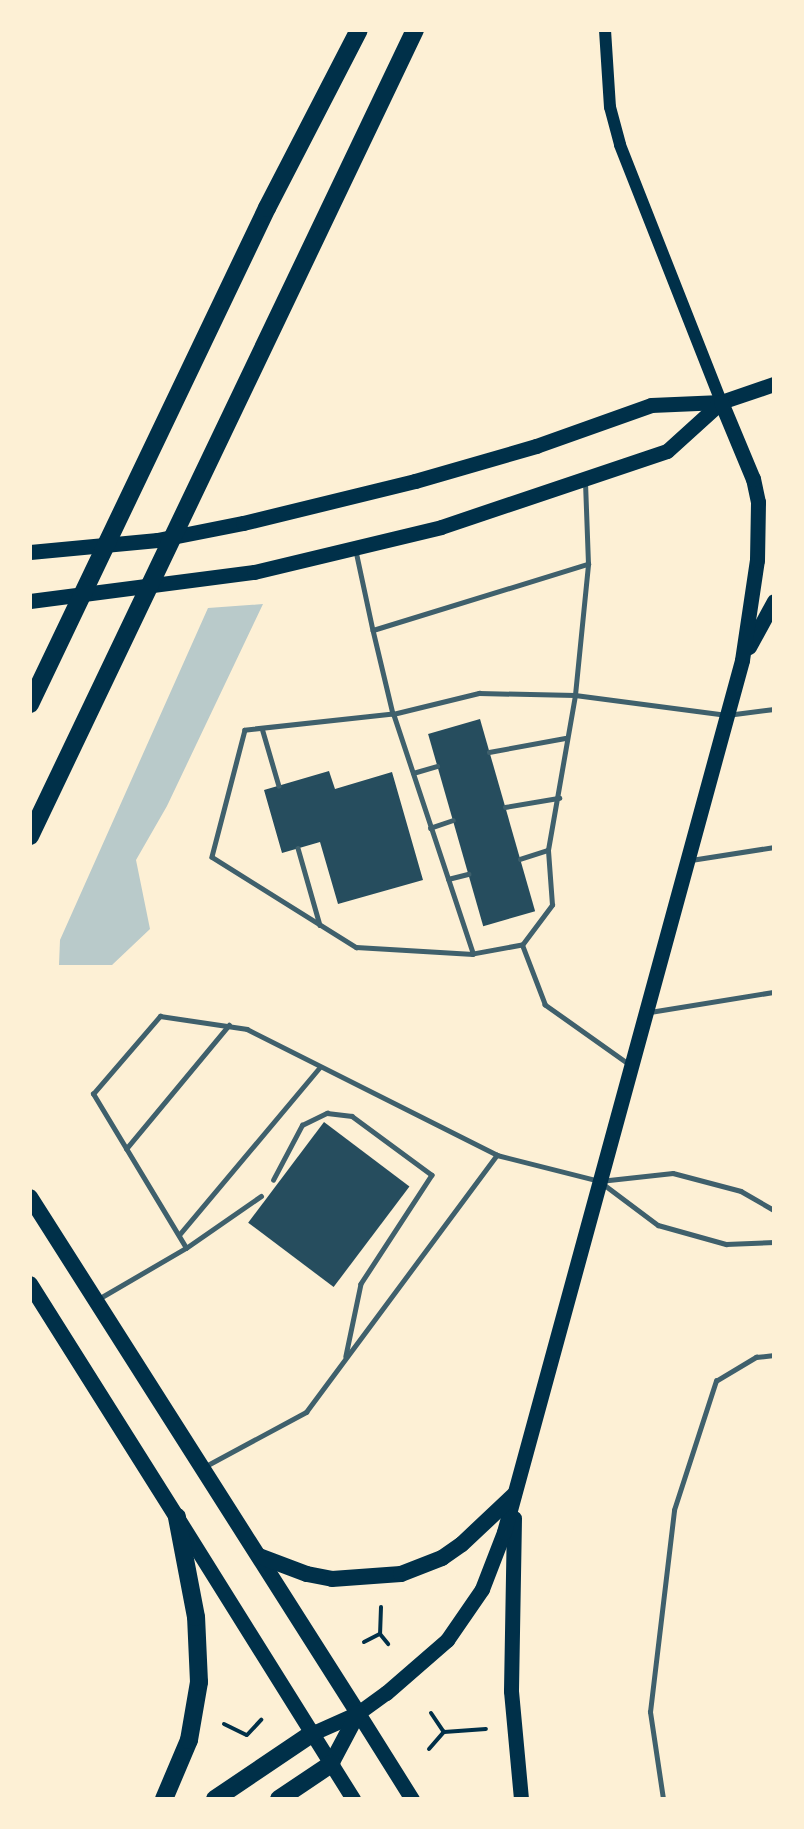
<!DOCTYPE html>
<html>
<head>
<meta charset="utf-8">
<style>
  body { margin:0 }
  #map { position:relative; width:804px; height:1829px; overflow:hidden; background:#fdf0d5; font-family:Montserrat,sans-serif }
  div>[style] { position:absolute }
  .green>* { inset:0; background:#b9caca }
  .building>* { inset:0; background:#264d5e; transform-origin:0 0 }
  .path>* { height:4px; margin:-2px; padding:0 2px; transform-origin:2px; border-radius:2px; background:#003049 }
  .service>* { height:4.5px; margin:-2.25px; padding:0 2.25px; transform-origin:2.25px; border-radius:2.25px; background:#3f606c }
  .secondary>* { height:12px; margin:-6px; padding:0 6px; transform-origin:6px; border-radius:6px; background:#003049 }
  .primary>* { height:15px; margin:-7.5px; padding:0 7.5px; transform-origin:7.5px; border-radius:7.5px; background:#003049 }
  .trunk>* { height:16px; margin:-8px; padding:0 8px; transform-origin:8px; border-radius:8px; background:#003049 }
  .motorway>* { height:18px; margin:-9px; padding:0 9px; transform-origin:9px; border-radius:9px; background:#003049 }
  span { translate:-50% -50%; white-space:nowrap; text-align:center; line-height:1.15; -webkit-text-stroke:4.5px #fdf0d5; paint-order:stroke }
  .frame { position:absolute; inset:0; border:32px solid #fdf0d5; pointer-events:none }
</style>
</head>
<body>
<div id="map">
  <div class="green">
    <div style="clip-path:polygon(263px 604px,167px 806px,136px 860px,150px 929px,112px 965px,59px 965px,60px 940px,208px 608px)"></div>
  </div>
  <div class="building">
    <div style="left:480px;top:719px;width:200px;height:54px;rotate:74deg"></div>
    <div style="clip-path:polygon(329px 771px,335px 789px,392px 772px,423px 880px,338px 904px,320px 842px,282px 853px,264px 790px)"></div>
    <div style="left:324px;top:1122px;width:107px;height:126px;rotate:37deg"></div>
  </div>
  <div class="path">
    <div style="left:381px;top:1607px;width:27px;rotate:92deg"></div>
    <div style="left:380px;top:1634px;width:13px;rotate:51deg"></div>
    <div style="left:364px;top:1642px;width:18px;rotate:-27deg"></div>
    <div style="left:431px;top:1713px;width:23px;rotate:56deg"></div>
    <div style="left:444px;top:1732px;width:42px;rotate:-4.1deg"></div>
    <div style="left:224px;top:1724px;width:25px;rotate:26deg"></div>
    <div style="left:247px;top:1735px;width:21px;rotate:-47deg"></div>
    <div style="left:429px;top:1749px;width:23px;rotate:-49deg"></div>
  </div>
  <div class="service">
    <div style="left:356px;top:551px;width:81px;rotate:77.9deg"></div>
    <div style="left:373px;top:630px;width:225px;rotate:-17.1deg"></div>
    <div style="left:373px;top:630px;width:86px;rotate:76.6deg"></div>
    <div style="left:393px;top:714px;width:149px;rotate:173.8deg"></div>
    <div style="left:245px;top:730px;width:131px;rotate:104.6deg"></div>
    <div style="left:212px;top:857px;width:170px;rotate:32deg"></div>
    <div style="left:356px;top:947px;width:117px;rotate:3.4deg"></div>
    <div style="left:262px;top:728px;width:60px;rotate:73.7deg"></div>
    <div style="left:489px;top:752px;width:77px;rotate:-10.4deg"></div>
    <div style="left:413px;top:773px;width:25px;rotate:-16deg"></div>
    <div style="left:505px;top:807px;width:55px;rotate:-9.5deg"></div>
    <div style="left:430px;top:828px;width:24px;rotate:-19deg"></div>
    <div style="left:298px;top:848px;width:80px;rotate:74.1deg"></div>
    <div style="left:520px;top:859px;width:29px;rotate:-18deg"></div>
    <div style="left:691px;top:860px;width:84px;rotate:-8.9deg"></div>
    <div style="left:448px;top:879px;width:21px;rotate:-14deg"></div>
    <div style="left:522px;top:945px;width:50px;rotate:169.6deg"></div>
    <div style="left:473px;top:954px;width:253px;rotate:-108.4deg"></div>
    <div style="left:393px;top:714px;width:89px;rotate:-13.7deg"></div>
    <div style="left:479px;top:693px;width:96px;rotate:1.2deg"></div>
    <div style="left:575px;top:695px;width:132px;rotate:-84.3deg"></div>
    <div style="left:588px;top:564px;width:83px;rotate:-92.1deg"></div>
    <div style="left:650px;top:1012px;width:126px;rotate:-9.2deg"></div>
    <div style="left:628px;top:1064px;width:102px;rotate:-144.6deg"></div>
    <div style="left:545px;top:1005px;width:64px;rotate:-111deg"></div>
    <div style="left:522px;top:945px;width:50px;rotate:-53.1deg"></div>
    <div style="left:552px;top:905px;width:55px;rotate:-94.2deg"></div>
    <div style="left:548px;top:850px;width:157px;rotate:-80.1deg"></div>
    <div style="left:575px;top:695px;width:153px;rotate:7.5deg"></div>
    <div style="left:727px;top:715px;width:47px;rotate:-7.3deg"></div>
    <div style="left:126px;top:1149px;width:161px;rotate:-50.3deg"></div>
    <div style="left:273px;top:1180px;width:62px;rotate:-62.2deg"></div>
    <div style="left:302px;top:1125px;width:28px;rotate:-26deg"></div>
    <div style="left:327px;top:1113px;width:25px;rotate:7deg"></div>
    <div style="left:352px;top:1116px;width:99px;rotate:36.4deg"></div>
    <div style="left:432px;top:1175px;width:130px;rotate:123.1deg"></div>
    <div style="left:361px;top:1284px;width:74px;rotate:101.8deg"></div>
    <div style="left:602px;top:1183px;width:70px;rotate:36.9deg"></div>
    <div style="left:658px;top:1225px;width:71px;rotate:15.6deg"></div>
    <div style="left:726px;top:1244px;width:48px;rotate:-2.4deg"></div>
    <div style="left:179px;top:1235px;width:219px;rotate:-50deg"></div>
    <div style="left:186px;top:1248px;width:91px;rotate:-34.7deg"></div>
    <div style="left:100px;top:1298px;width:99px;rotate:-30.2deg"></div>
    <div style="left:186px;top:1248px;width:180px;rotate:-121.1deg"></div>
    <div style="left:93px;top:1094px;width:103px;rotate:-49.3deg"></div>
    <div style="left:160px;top:1016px;width:88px;rotate:8.5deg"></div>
    <div style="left:247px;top:1029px;width:280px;rotate:26.7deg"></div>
    <div style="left:497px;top:1155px;width:106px;rotate:14.2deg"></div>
    <div style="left:600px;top:1181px;width:73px;rotate:-6.3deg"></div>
    <div style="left:673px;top:1173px;width:70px;rotate:14.8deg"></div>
    <div style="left:741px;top:1191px;width:38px;rotate:30deg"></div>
    <div style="left:204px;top:1467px;width:116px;rotate:-28.3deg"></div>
    <div style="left:306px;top:1412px;width:320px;rotate:-53.4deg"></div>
    <div style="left:663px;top:1799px;width:88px;rotate:-98.5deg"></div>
    <div style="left:650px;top:1712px;width:203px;rotate:-83.2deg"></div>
    <div style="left:674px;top:1510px;width:136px;rotate:-72deg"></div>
    <div style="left:716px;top:1381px;width:47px;rotate:-31deg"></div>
    <div style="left:756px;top:1357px;width:18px;rotate:-6deg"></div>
  </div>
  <div class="secondary">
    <div style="left:605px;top:30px;width:77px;rotate:86.3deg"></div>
    <div style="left:610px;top:107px;width:39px;rotate:75deg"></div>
    <div style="left:620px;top:145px;width:276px;rotate:68.5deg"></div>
  </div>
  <div class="primary">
    <div style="left:30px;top:552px;width:128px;rotate:-5.4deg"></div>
    <div style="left:157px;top:540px;width:88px;rotate:-11.2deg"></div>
    <div style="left:243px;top:523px;width:177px;rotate:-13.7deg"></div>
    <div style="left:415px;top:481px;width:126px;rotate:-16.1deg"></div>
    <div style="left:536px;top:446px;width:122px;rotate:-19.6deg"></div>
    <div style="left:651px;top:405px;width:70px;rotate:-2.5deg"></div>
    <div style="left:721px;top:402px;width:56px;rotate:-18.8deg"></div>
    <div style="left:30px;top:601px;width:226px;rotate:-7.4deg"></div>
    <div style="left:254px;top:572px;width:192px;rotate:-13.5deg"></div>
    <div style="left:441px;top:527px;width:238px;rotate:-18.6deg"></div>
    <div style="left:667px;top:451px;width:73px;rotate:-42.2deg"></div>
    <div style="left:749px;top:647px;width:52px;rotate:-61.5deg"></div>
    <div style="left:514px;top:1518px;width:173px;rotate:91deg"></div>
    <div style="left:511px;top:1691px;width:108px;rotate:84.7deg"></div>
    <div style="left:180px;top:1522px;width:327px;rotate:58deg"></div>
    <div style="left:358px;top:1713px;width:102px;rotate:57.9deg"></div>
    <div style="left:313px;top:1733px;width:49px;rotate:-24deg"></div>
    <div style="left:358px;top:1713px;width:34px;rotate:-36deg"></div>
    <div style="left:386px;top:1693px;width:81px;rotate:-41deg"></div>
    <div style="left:447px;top:1640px;width:62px;rotate:-55.5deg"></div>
    <div style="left:482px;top:1589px;width:61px;rotate:-68.9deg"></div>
    <div style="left:504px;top:1532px;width:904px;rotate:-74.73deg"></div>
    <div style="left:742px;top:660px;width:101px;rotate:-81.5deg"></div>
    <div style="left:757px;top:560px;width:58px;rotate:-89deg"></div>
    <div style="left:758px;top:502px;width:24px;rotate:-102deg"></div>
    <div style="left:753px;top:479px;width:83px;rotate:-112.6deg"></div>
  </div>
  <div class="trunk">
    <div style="left:30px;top:1197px;width:611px;rotate:57.56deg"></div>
    <div style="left:358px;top:1713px;width:58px;rotate:117.9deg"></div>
    <div style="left:30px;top:1284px;width:275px;rotate:57.8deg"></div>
    <div style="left:259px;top:1556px;width:51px;rotate:20.6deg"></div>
    <div style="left:307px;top:1574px;width:25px;rotate:11deg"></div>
    <div style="left:332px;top:1579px;width:69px;rotate:-4.1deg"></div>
    <div style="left:401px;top:1574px;width:44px;rotate:-21.3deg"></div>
    <div style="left:442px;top:1558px;width:24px;rotate:-35deg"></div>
    <div style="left:462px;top:1544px;width:71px;rotate:-43.3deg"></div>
  </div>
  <div class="motorway">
    <div style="left:30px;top:704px;width:550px;rotate:-64.46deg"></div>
    <div style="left:267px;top:208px;width:200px;rotate:-62.7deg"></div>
    <div style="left:30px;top:836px;width:893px;rotate:-64.47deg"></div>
    <div style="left:164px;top:1799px;width:64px;rotate:-67deg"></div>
    <div style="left:189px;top:1740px;width:59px;rotate:-80.2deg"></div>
    <div style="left:199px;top:1682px;width:65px;rotate:-92.6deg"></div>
    <div style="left:196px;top:1617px;width:102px;rotate:-100.8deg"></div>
    <div style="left:215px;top:1799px;width:118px;rotate:-34deg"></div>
    <div style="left:279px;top:1799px;width:63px;rotate:-33.9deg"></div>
  </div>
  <div class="frame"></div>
</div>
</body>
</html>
